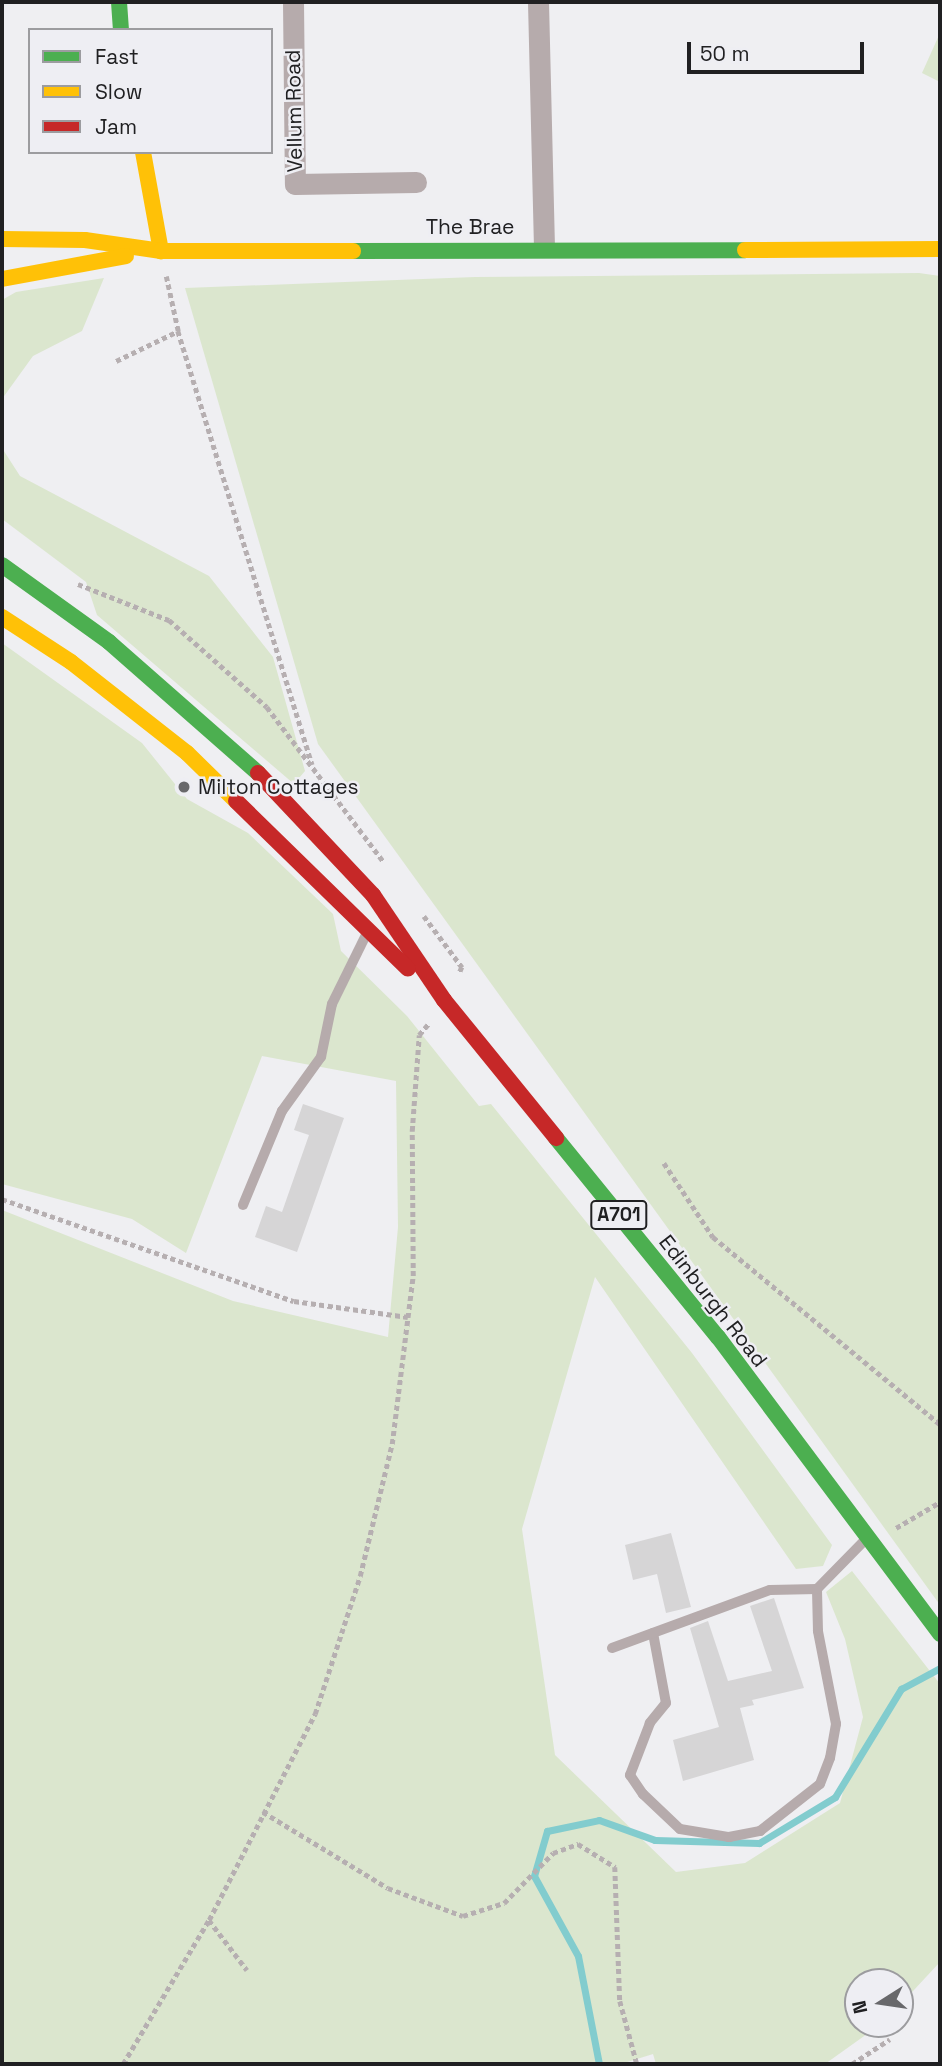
<!DOCTYPE html>
<html>
<head>
<meta charset="utf-8">
<style>
  body { margin:0 }
  #map { position:relative; width:942px; height:2066px; overflow:hidden; background:#efeff2; font-family:"Space Grotesk",sans-serif }
  div>[style] { position:absolute }
  .green>* { inset:0; background:#dbe6ce }
  .stream>* { height:7px; margin:-3.5px; padding:0 3.5px; transform-origin:3.5px; border-radius:3.5px; background:#82ccce }
  .building>* { inset:0; background:#d6d5d6 }
  .path>* { height:4.5px; margin-top:-2.25px; transform-origin:0; background:repeating-linear-gradient(90deg,#b6afb1 0 5px,transparent 0 8.5px) }
  .lane>* { height:10px; margin:-5px; padding:0 5px; transform-origin:5px; border-radius:5px; background:#b6abac }
  .street>* { height:21px; margin:-10.5px; padding:0 10.5px; transform-origin:10.5px; border-radius:10.5px; background:#b6abac }
  .fast>* { height:16px; margin:-8px; padding:0 8px; transform-origin:8px; border-radius:8px; background:#4caf50 }
  .slow>* { height:16px; margin:-8px; padding:0 8px; transform-origin:8px; border-radius:8px; background:#ffc107 }
  .jam>* { height:16px; margin:-8px; padding:0 8px; transform-origin:8px; border-radius:8px; background:#c62828 }
  .dots>* { width:19px; height:19px; translate:-50% -50%; box-sizing:border-box; border:4px solid #eeeef3; border-radius:50% }
  span { translate:-50% -50%; white-space:nowrap; text-align:center; line-height:1.15; -webkit-text-stroke:5px #eeeef3; paint-order:stroke }
  .shield-label span { padding:2px 5px; background:#eeeef3; border:2px solid; border-radius:5px; -webkit-text-stroke-width:0 }
  .shield-label { font-size:19px; color:#202022; font-weight:700 }
  .street-label { font-size:21px; color:#202022 }
  .poi-label { font-size:21px; color:#202022 }
  .left { translate:0 -50%; text-align:left }
  .frame { position:absolute; inset:0; border:4px solid #202022; pointer-events:none }
  .legend { position:absolute; left:28px; top:28px; width:245px; height:126px; box-sizing:border-box; background:#eeeef3; border:2px solid #9c9c9f; margin:0; padding:9px 12px; list-style:none; font-size:21px; color:#202022 }
  .legend li { display:flex; align-items:center; gap:14px; height:35px }
  .legend b { width:35px; border:2px solid #9c9c9f }
  .north { position:absolute; left:844px; top:1968px; width:70px; height:70px; box-sizing:border-box; background:#eeeef3; border:2px solid #9c9c9f; border-radius:50%; rotate:258deg; font-size:19px; font-weight:700; line-height:28px; text-align:center; color:#202022 }
  .north::after { content:''; display:block; margin:auto; width:24px; height:32px; background:#68686b; clip-path:polygon(50% 0,100% 100%,50% 72%,0 100%) }
  .scale { position:absolute; left:687px; top:42px; width:177px; height:32px; box-sizing:border-box; border:4px solid #202022; border-top:0; padding-left:9px; font-size:21px; line-height:24px; white-space:nowrap; color:#202022; -webkit-text-stroke:5px #eeeef3; paint-order:stroke }
</style>
</head>
<body>
<div id="map">
  <div class="green">
    <div style="clip-path:polygon(940px 33px,940px 82px,922px 73px)"></div>
    <div style="clip-path:polygon(919px 273px,940px 276px,940px 1605px,318px 744px,185px 288px,475px 277px)"></div>
    <div style="clip-path:polygon(104px 278px,82px 331px,33px 356px,2px 399px,2px 300px,16px 292px)"></div>
    <div style="clip-path:polygon(2px 448px,20px 476px,209px 576px,273px 657px,305px 771px,294px 784px,97px 615px,86px 582px,2px 519px)"></div>
    <div style="clip-path:polygon(2px 643px,142px 743px,187px 799px,248px 833px,333px 914px,341px 951px,407px 1016px,479px 1106px,491px 1104px,692px 1353px,832px 1545px,823px 1566px,796px 1569px,595px 1277px,522px 1529px,555px 1755px,676px 1872px,745px 1863px,840px 1803px,863px 1717px,845px 1639px,826px 1592px,852px 1571px,940px 1684px,940px 1962px,900px 2005px,900px 1982px,858px 1982px,858px 2024px,881px 2024px,825px 2064px,656px 2064px,653px 2054px,621px 2064px,2px 2064px,2px 1210px,233px 1301px,388px 1337px,398px 1227px,396px 1081px,262px 1056px,186px 1253px,132px 1219px,2px 1184px)"></div>
  </div>
  <div class="stream">
    <div style="left:599px;top:2064px;width:110px;rotate:-101deg"></div>
    <div style="left:578px;top:1956px;width:91px;rotate:-118.8deg"></div>
    <div style="left:534px;top:1876px;width:47px;rotate:-73.9deg"></div>
    <div style="left:547px;top:1831px;width:53px;rotate:-11.9deg"></div>
    <div style="left:599px;top:1820px;width:59px;rotate:19.7deg"></div>
    <div style="left:655px;top:1840px;width:104px;rotate:1.7deg"></div>
    <div style="left:759px;top:1843px;width:89px;rotate:-31.2deg"></div>
    <div style="left:835px;top:1797px;width:127px;rotate:-58.6deg"></div>
    <div style="left:901px;top:1689px;width:44px;rotate:-28.3deg"></div>
  </div>
  <div class="building">
    <div style="clip-path:polygon(303px 1104px,344px 1118px,297px 1252px,255px 1237px,266px 1206px,282px 1212px,309px 1135px,294px 1130px)"></div>
    <div style="clip-path:polygon(671px 1533px,691px 1607px,666px 1613px,657px 1574px,633px 1580px,625px 1545px)"></div>
    <div style="clip-path:polygon(774px 1598px,804px 1688px,752px 1700px,754px 1705px,740px 1708px,754px 1760px,683px 1781px,673px 1740px,719px 1727px,690px 1628px,708px 1621px,728px 1681px,772px 1671px,750px 1606px)"></div>
  </div>
  <div class="path">
    <div style="left:178px;top:331px;width:454px;rotate:72.8deg"></div>
    <div style="left:116px;top:361px;width:69px;rotate:-25.8deg"></div>
    <div style="left:178px;top:331px;width:56px;rotate:-102.3deg"></div>
    <div style="left:78px;top:584px;width:98px;rotate:21.6deg"></div>
    <div style="left:169px;top:620px;width:131px;rotate:41.6deg"></div>
    <div style="left:267px;top:707px;width:193px;rotate:53deg"></div>
    <div style="left:424px;top:916px;width:64px;rotate:53.3deg"></div>
    <div style="left:462px;top:967px;width:8px;rotate:113deg"></div>
    <div style="left:664px;top:1163px;width:89px;rotate:56.5deg"></div>
    <div style="left:713px;top:1237px;width:294px;rotate:39.5deg"></div>
    <div style="left:2px;top:1199px;width:309px;rotate:19.3deg"></div>
    <div style="left:294px;top:1301px;width:115px;rotate:8deg"></div>
    <div style="left:896px;top:1528px;width:51px;rotate:-30.6deg"></div>
    <div style="left:263px;top:1812px;width:146px;rotate:31.3deg"></div>
    <div style="left:388px;top:1888px;width:80px;rotate:20.5deg"></div>
    <div style="left:463px;top:1916px;width:43px;rotate:-17.6deg"></div>
    <div style="left:504px;top:1903px;width:70px;rotate:-45.6deg"></div>
    <div style="left:553px;top:1853px;width:27px;rotate:-20deg"></div>
    <div style="left:578px;top:1844px;width:44px;rotate:31.9deg"></div>
    <div style="left:615px;top:1867px;width:134px;rotate:87.9deg"></div>
    <div style="left:620px;top:2001px;width:65px;rotate:74.9deg"></div>
    <div style="left:209px;top:1920px;width:63px;rotate:52.8deg"></div>
    <div style="left:123px;top:2064px;width:168px;rotate:-59.2deg"></div>
    <div style="left:209px;top:1920px;width:232px;rotate:-62.8deg"></div>
    <div style="left:315px;top:1714px;width:145px;rotate:-71.9deg"></div>
    <div style="left:360px;top:1576px;width:136px;rotate:-76.4deg"></div>
    <div style="left:392px;top:1444px;width:169px;rotate:-82.9deg"></div>
    <div style="left:413px;top:1276px;width:145px;rotate:-90.4deg"></div>
    <div style="left:412px;top:1131px;width:96px;rotate:-85.8deg"></div>
    <div style="left:419px;top:1035px;width:16px;rotate:-50deg"></div>
    <div style="left:852px;top:2064px;width:45px;rotate:-33.3deg"></div>
  </div>
  <div class="lane">
    <div style="left:243px;top:1205px;width:102px;rotate:-67.5deg"></div>
    <div style="left:282px;top:1111px;width:67px;rotate:-54.2deg"></div>
    <div style="left:321px;top:1057px;width:54px;rotate:-78.3deg"></div>
    <div style="left:332px;top:1004px;width:79px;rotate:-63.8deg"></div>
    <div style="left:653px;top:1633px;width:71px;rotate:79.5deg"></div>
    <div style="left:666px;top:1703px;width:26px;rotate:129deg"></div>
    <div style="left:650px;top:1723px;width:56px;rotate:111deg"></div>
    <div style="left:630px;top:1775px;width:23px;rotate:56deg"></div>
    <div style="left:643px;top:1794px;width:51px;rotate:43.4deg"></div>
    <div style="left:680px;top:1829px;width:50px;rotate:9.3deg"></div>
    <div style="left:729px;top:1837px;width:32px;rotate:-11deg"></div>
    <div style="left:760px;top:1831px;width:76px;rotate:-38.1deg"></div>
    <div style="left:820px;top:1784px;width:28px;rotate:-69deg"></div>
    <div style="left:830px;top:1758px;width:35px;rotate:-80deg"></div>
    <div style="left:836px;top:1724px;width:95px;rotate:-101deg"></div>
    <div style="left:818px;top:1631px;width:42px;rotate:-91.4deg"></div>
    <div style="left:612px;top:1648px;width:168px;rotate:-20.2deg"></div>
    <div style="left:770px;top:1590px;width:47px;rotate:-1.2deg"></div>
    <div style="left:817px;top:1589px;width:70px;rotate:-45.6deg"></div>
  </div>
  <div class="street">
    <div style="left:293px;top:2px;width:182px;rotate:89.4deg"></div>
    <div style="left:295px;top:184px;width:121px;rotate:-0.9deg"></div>
    <div style="left:538px;top:2px;width:245px;rotate:88.6deg"></div>
  </div>
  <div class="fast">
    <div style="left:119px;top:2px;width:28px;rotate:86deg"></div>
    <div style="left:353px;top:251px;width:392px;rotate:-0.1deg"></div>
    <div style="left:2px;top:565px;width:132px;rotate:35.7deg"></div>
    <div style="left:109px;top:642px;width:198px;rotate:41.3deg"></div>
    <div style="left:556px;top:1138px;width:257px;rotate:50.9deg"></div>
    <div style="left:718px;top:1337px;width:371px;rotate:53.2deg"></div>
  </div>
  <div class="slow">
    <div style="left:143px;top:152px;width:101px;rotate:79.7deg"></div>
    <div style="left:2px;top:239px;width:83px;rotate:0.7deg"></div>
    <div style="left:85px;top:240px;width:77px;rotate:8.2deg"></div>
    <div style="left:161px;top:251px;width:192px"></div>
    <div style="left:745px;top:250px;width:195px;rotate:-0.3deg"></div>
    <div style="left:2px;top:279px;width:126px;rotate:-10.5deg"></div>
    <div style="left:2px;top:617px;width:82px;rotate:33.1deg"></div>
    <div style="left:71px;top:662px;width:147px;rotate:38.1deg"></div>
    <div style="left:187px;top:753px;width:69px;rotate:44.4deg"></div>
  </div>
  <div class="jam">
    <div style="left:258px;top:773px;width:168px;rotate:46.7deg"></div>
    <div style="left:373px;top:895px;width:127px;rotate:55.9deg"></div>
    <div style="left:444px;top:1000px;width:178px;rotate:50.9deg"></div>
    <div style="left:236px;top:801px;width:240px;rotate:44.3deg"></div>
  </div>
  <div class="dots">
    <div style="left:184px;top:787px;background:#68686b"></div>
  </div>
  <div class="shield-label">
    <span style="left:619px;top:1215px">A701</span>
  </div>
  <div class="street-label">
    <span style="left:294px;top:111px;rotate:-91deg">Vellum Road</span>
    <span style="left:470px;top:227px">The Brae</span>
    <span style="left:713px;top:1301px;rotate:52deg">Edinburgh Road</span>
  </div>
  <div class="poi-label">
    <span class="left" style="left:198px;top:787px">Milton Cottages</span>
  </div>
  <div class="frame"></div>
  <ul class="legend">
  <li><b style="height:9px;background:#4caf50"></b>Fast</li>
  <li><b style="height:9px;background:#ffc107"></b>Slow</li>
  <li><b style="height:9px;background:#c62828"></b>Jam</li>
  </ul>
  <div class="north">N</div>
  <div class="scale">50 m</div>
</div>
</body>
</html>
